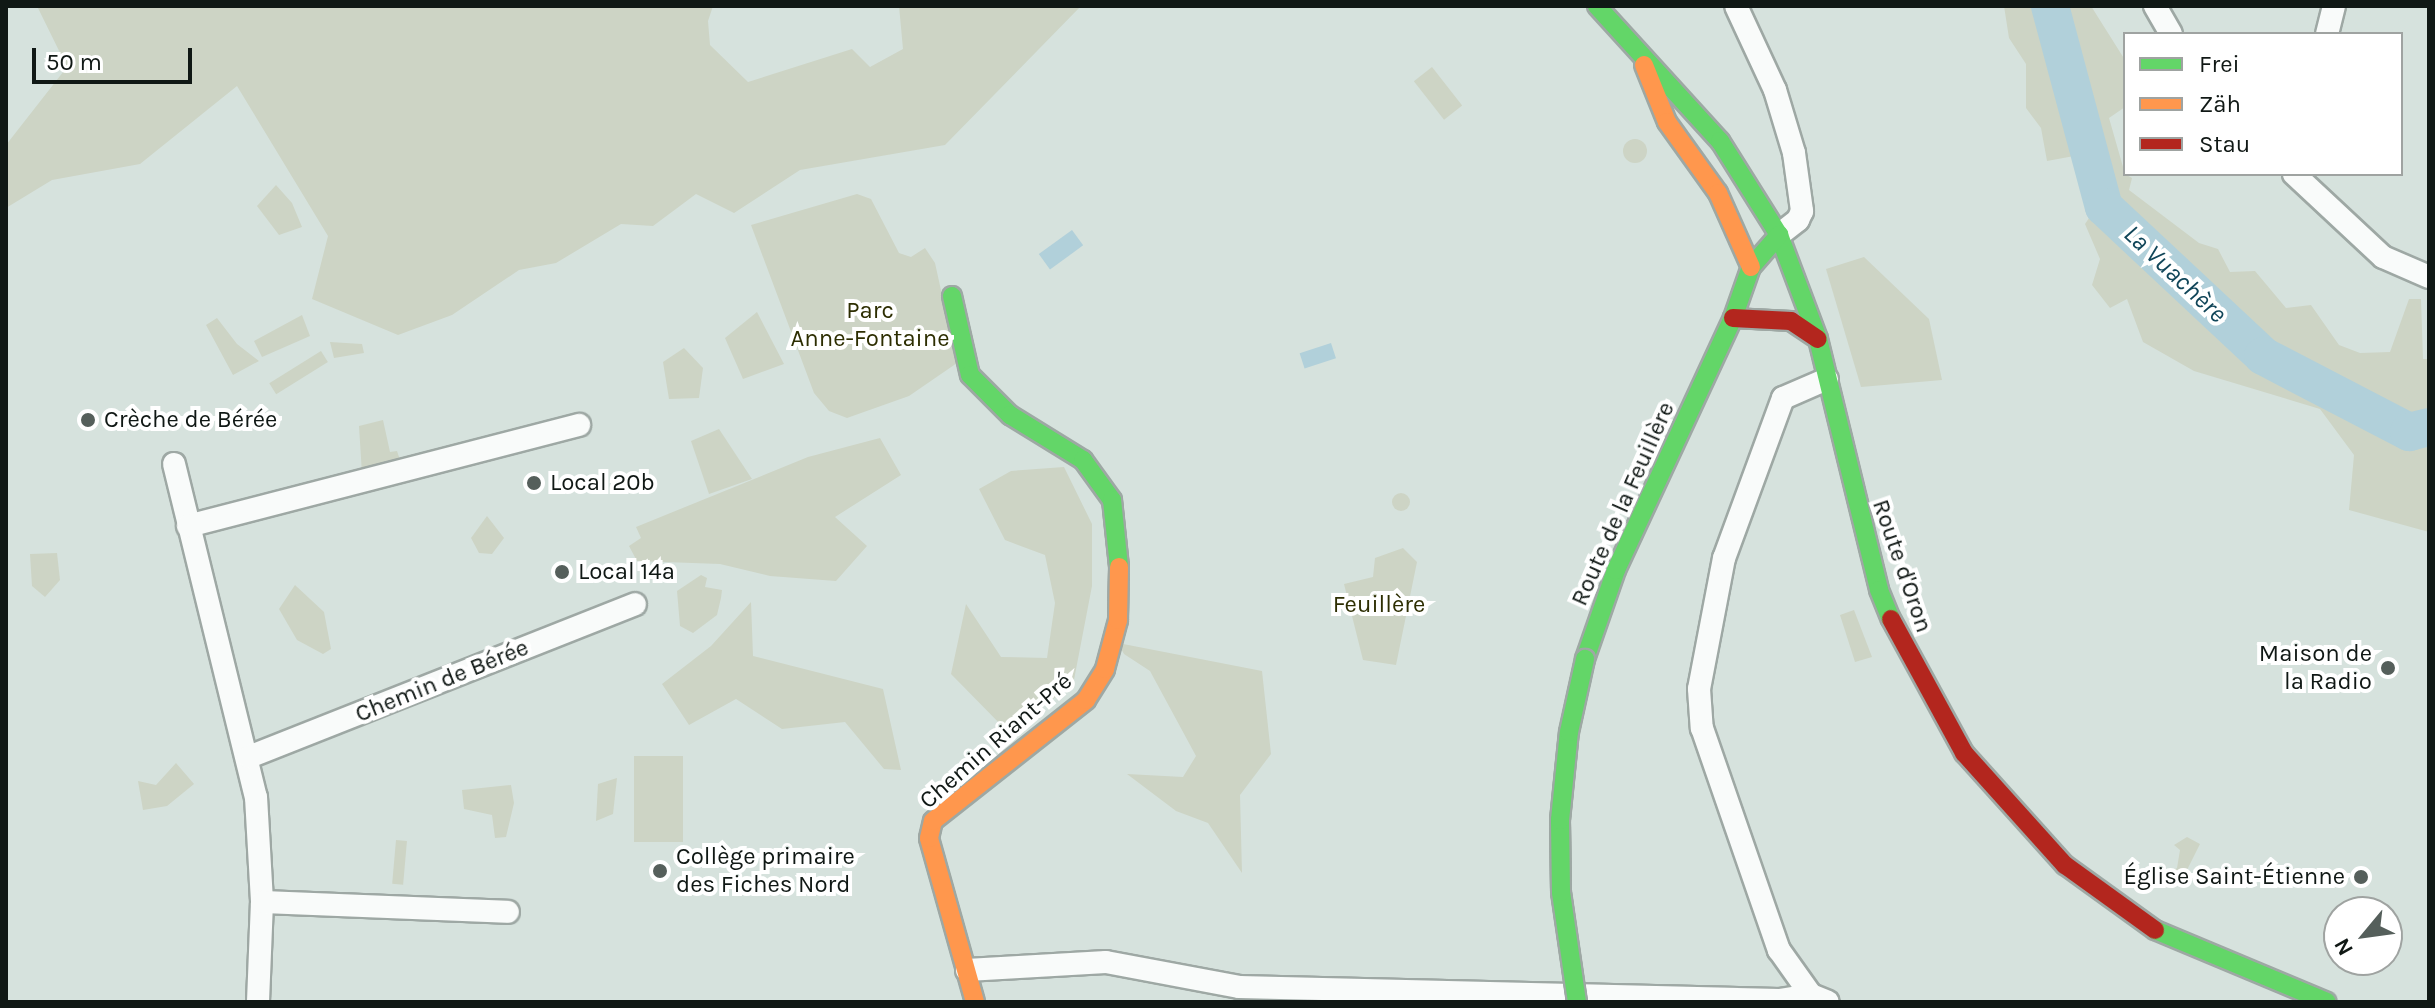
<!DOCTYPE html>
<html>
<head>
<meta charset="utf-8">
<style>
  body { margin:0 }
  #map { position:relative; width:2435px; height:1008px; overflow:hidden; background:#d6e2dd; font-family:Karla,sans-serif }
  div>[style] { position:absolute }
  .green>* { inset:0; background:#cdd4c5; transform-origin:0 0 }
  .round { border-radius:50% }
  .water>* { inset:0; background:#b1d0da; transform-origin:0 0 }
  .river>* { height:38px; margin:-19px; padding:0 19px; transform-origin:19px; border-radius:19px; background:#b1d0da }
  .roads { filter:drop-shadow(2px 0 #9ea8a4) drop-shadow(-2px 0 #9ea8a4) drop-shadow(0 2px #9ea8a4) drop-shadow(0 -2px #9ea8a4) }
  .street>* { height:22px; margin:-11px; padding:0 11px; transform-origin:11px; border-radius:11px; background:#f9fbfa }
  .fast>* { height:18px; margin:-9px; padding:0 9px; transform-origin:9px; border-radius:9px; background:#63d668 }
  .slow>* { height:18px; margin:-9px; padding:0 9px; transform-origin:9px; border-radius:9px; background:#ff974d }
  .jam>* { height:18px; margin:-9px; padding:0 9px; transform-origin:9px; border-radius:9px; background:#b3261e }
  .bridges { filter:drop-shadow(2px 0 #9ea8a4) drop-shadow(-2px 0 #9ea8a4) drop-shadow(0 2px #9ea8a4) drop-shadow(0 -2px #9ea8a4) }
  .fast-bridge>* { height:18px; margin:-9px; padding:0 9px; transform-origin:9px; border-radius:9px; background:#63d668 }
  .dots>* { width:22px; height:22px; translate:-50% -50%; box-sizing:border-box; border:4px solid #fff; border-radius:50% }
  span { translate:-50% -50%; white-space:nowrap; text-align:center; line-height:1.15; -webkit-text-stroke:8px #fff; paint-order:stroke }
  .park-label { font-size:24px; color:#2d2e02 }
  .poi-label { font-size:24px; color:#101815 }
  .left { translate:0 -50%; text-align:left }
  .right { translate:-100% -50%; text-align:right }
  .street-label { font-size:24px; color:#101815 }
  .water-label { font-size:26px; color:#114659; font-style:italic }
  .frame { position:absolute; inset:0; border:8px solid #101815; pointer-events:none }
  .legend { position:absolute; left:2123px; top:32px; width:280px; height:144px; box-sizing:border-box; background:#fff; border:2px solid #9fa3a1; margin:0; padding:10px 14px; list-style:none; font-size:24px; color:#101815 }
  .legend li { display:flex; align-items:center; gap:16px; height:40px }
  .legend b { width:40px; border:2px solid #9fa3a1 }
  .north { position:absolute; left:2323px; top:896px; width:80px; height:80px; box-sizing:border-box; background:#fff; border:2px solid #9fa3a1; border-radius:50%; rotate:241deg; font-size:22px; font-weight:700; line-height:32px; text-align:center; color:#101815 }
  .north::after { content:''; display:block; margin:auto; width:28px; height:36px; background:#555f5b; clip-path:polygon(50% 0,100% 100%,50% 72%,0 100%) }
  .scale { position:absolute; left:32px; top:48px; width:160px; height:36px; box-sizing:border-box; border:4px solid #101815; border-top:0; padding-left:10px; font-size:24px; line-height:28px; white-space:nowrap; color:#101815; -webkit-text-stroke:6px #fff; paint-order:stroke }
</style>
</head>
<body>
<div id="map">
  <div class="green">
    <div style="clip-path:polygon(37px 6px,713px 6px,708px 21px,710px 45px,748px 82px,852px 49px,870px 67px,903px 49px,899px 6px,1081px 6px,945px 145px,800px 170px,734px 213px,696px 194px,653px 226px,621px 224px,556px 263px,519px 270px,452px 315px,398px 335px,312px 299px,328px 236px,237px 86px,140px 164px,52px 180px,6px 208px,6px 145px,67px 67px)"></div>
    <div style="clip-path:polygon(2004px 6px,2091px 6px,2125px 60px,2125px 107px,2109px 118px,2125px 174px,2132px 178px,2129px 190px,2199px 243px,2218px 249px,2230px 272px,2255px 271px,2286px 308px,2311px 305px,2339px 345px,2360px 353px,2390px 352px,2409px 299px,2421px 299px,2423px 359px,2429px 359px,2429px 532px,2349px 510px,2354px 455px,2320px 409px,2194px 371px,2143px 342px,2127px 299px,2110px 308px,2092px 285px,2100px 259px,2085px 224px,2098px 205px,2085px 154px,2047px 161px,2041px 128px,2026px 108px,2026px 64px,2009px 38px)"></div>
    <div style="left:1432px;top:67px;width:49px;height:23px;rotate:52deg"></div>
    <div class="round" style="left:1623px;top:139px;width:24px;height:24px"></div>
    <div style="clip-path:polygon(276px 185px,292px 203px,302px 227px,279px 235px,257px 206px)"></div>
    <div style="clip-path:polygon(857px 194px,871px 199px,899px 253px,911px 257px,925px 248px,935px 263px,957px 363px,909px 396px,847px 418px,829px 411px,814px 393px,751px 225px)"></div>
    <div style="clip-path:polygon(1864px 257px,1929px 319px,1942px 380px,1861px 387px,1826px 269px)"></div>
    <div style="clip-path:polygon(757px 312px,784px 364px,743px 379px,725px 338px)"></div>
    <div style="clip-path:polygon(302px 315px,310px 336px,262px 357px,254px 341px)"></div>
    <div style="clip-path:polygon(217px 318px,237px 344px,259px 361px,233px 375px,206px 325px)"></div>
    <div style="clip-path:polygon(330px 342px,362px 344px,364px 353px,334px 358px)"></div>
    <div style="clip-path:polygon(684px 348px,703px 368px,699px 398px,669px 399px,663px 362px)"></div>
    <div style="left:321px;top:351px;width:13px;height:61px;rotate:58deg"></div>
    <div style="clip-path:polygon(383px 420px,390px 452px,397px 451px,401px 463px,362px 474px,359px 426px)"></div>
    <div style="clip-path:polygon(719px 429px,752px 479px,709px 494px,691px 441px)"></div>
    <div style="clip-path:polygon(880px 438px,901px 475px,835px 517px,867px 546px,836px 581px,770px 576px,720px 564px,637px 561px,629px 546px,641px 538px,636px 527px,808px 457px)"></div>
    <div style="clip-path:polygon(1064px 467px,1092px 524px,1092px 586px,1073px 685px,1007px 731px,951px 674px,966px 604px,1001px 657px,1047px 658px,1055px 603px,1045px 555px,1005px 540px,979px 489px,1011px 471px)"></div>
    <div class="round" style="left:1392px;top:493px;width:18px;height:18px"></div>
    <div style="clip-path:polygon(487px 516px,504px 538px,492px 554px,479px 553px,471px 538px)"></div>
    <div style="clip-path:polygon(1403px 548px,1417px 562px,1396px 665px,1363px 660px,1344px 584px,1373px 577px,1375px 558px)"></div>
    <div style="clip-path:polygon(57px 553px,60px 580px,45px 597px,32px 586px,30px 554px)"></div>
    <div style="clip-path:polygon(701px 575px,707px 578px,705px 587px,722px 590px,721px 598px,717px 615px,693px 633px,680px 626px,677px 591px)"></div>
    <div style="clip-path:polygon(295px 585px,324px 612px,331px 649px,323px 654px,297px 640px,279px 609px)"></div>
    <div style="clip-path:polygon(751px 602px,753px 656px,883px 689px,901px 770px,884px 769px,845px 722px,782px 729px,736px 699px,689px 725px,662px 684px,711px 646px)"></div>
    <div style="clip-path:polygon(1854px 610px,1872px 657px,1855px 662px,1840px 615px)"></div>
    <div style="clip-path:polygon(1118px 643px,1262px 671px,1271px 754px,1240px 795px,1242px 873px,1208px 823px,1176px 811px,1127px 774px,1183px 777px,1196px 756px,1150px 671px,1124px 654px)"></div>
    <div style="left:683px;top:756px;width:86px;height:49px;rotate:90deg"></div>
    <div style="clip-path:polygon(176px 763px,194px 784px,167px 806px,143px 810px,138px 781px,156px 785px)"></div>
    <div style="clip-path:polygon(617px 778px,613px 814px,596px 821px,598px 784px)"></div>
    <div style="clip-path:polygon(511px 785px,514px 803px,506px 837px,495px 838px,492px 815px,464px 809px,462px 790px)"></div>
    <div style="clip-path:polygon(2187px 837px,2200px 844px,2183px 878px,2171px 872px,2177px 868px,2180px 850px,2174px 845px)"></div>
    <div style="left:396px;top:840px;width:11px;height:44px;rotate:5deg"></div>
  </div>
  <div class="water">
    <div style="left:1072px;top:230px;width:19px;height:41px;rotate:54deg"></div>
    <div style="left:1331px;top:343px;width:16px;height:33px;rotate:72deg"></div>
  </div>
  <div class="river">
    <div style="left:2050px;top:6px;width:208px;rotate:75deg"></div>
    <div style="left:2104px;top:207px;width:218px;rotate:43.1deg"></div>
    <div style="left:2263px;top:356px;width:165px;rotate:27.5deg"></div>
    <div style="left:2409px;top:432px;width:21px;rotate:-14deg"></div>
  </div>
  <div class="roads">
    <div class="street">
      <div style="left:1736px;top:6px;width:93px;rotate:65.1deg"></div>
      <div style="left:1775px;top:90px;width:66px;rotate:73.2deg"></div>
      <div style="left:1794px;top:153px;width:59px;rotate:82.1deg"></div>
      <div style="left:1802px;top:211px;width:10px;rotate:114deg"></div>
      <div style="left:1798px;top:220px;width:24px;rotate:142deg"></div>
      <div style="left:2155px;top:6px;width:32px;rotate:60deg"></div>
      <div style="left:2327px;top:34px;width:29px;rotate:-76deg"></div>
      <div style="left:2294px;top:174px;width:122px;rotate:43deg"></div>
      <div style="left:2383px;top:257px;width:50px;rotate:23.5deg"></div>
      <div style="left:1827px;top:379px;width:48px;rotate:156.6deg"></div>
      <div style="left:1783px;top:398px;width:171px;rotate:110.2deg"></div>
      <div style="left:1724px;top:558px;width:133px;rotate:100.8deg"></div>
      <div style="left:1699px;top:689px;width:39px;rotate:86deg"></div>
      <div style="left:1702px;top:728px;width:235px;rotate:70.9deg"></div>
      <div style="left:1779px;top:950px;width:55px;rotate:54.6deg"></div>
      <div style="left:1811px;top:995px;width:18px;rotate:22deg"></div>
      <div style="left:174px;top:464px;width:343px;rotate:76.2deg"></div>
      <div style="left:256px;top:797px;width:105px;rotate:86.7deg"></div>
      <div style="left:262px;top:902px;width:100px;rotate:92.3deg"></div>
      <div style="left:188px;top:526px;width:404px;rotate:-14.5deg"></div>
      <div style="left:249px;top:757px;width:415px;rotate:-21.6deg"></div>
      <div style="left:262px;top:902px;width:246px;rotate:2.3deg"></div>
      <div style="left:967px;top:970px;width:139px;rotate:-3.3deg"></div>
      <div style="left:1106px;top:962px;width:135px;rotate:10.6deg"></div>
      <div style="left:1239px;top:987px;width:540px;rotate:1.38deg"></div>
      <div style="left:1779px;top:1000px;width:32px;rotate:-9deg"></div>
    </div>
    <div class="fast">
      <div style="left:1597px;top:6px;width:183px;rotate:47.7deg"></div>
      <div style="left:1720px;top:141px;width:111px;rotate:57.9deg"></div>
      <div style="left:1779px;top:235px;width:111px;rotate:69.4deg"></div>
      <div style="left:1818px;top:339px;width:258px;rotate:76.3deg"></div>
      <div style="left:1879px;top:590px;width:31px;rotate:68deg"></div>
      <div style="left:952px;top:296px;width:81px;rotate:77.2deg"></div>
      <div style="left:970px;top:375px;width:57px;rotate:45deg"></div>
      <div style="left:1010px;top:415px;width:86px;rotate:31.7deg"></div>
      <div style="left:1083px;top:460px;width:49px;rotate:54.1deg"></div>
      <div style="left:1112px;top:500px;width:67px;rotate:84deg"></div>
      <div style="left:1585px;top:659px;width:94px;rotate:-70.8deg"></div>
      <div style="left:1616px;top:570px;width:278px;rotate:-65.1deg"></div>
      <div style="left:1733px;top:318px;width:54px;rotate:-70.6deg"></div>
      <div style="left:1751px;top:267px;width:43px;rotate:-48.8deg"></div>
      <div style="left:2155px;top:930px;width:186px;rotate:22.7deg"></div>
    </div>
    <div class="slow">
      <div style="left:1644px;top:65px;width:61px;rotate:68deg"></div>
      <div style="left:1667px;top:122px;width:87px;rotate:54.3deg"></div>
      <div style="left:1718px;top:193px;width:81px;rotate:66deg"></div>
      <div style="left:975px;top:1002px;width:170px;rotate:-105.7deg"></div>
      <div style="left:929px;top:838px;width:17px;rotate:-77deg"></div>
      <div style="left:933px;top:821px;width:195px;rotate:-38.3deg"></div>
      <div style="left:1086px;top:700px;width:36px;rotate:-58deg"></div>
      <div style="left:1105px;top:669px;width:51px;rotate:-75.1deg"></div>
      <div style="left:1118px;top:620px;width:53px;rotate:-88.9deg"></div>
    </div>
    <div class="jam">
      <div style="left:1733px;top:318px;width:58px;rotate:3deg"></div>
      <div style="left:1791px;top:321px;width:32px;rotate:34deg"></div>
      <div style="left:1891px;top:619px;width:153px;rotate:61.4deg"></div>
      <div style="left:1964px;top:753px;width:151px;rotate:48deg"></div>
      <div style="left:2065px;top:865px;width:111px;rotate:35.8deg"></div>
    </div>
  </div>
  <div class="bridges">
    <div class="fast-bridge">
      <div style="left:1577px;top:1002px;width:111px;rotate:-98.3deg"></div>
      <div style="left:1561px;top:892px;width:72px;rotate:-90.8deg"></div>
      <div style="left:1560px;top:820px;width:88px;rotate:-84.2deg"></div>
      <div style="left:1569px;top:732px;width:75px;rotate:-77.6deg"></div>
    </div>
  </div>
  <div class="dots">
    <div style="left:88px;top:420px;background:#555f5b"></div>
    <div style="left:534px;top:483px;background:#555f5b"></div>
    <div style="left:562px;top:572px;background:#555f5b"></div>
    <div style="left:2388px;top:668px;background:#555f5b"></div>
    <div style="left:660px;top:871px;background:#555f5b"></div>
    <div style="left:2361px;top:877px;background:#555f5b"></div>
  </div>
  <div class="park-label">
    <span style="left:870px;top:325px">Parc<br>Anne-Fontaine</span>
    <span style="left:1379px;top:605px">Feuillère</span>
  </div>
  <div class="poi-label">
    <span class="left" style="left:104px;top:420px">Crèche de Bérée</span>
    <span class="left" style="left:550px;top:483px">Local 20b</span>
    <span class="left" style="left:578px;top:572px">Local 14a</span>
    <span class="right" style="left:2372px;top:668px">Maison de<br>la Radio</span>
    <span class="left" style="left:676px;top:871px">Collège primaire<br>des Fiches Nord</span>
    <span class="right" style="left:2345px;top:877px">Église Saint-Étienne</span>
  </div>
  <div class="street-label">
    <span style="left:1623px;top:504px;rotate:-66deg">Route de la Feuillère</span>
    <span style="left:1902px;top:566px;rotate:71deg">Route d'Oron</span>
    <span style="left:442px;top:681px;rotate:-22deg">Chemin de Bérée</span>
    <span style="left:996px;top:741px;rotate:-41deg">Chemin Riant-Pré</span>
  </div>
  <div class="water-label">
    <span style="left:2175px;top:274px;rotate:43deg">La Vuachère</span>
  </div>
  <div class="frame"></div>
  <ul class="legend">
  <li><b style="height:10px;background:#63d668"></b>Frei</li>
  <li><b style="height:10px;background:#ff974d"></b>Zäh</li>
  <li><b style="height:10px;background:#b3261e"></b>Stau</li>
  </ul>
  <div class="north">N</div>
  <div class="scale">50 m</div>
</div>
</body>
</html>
